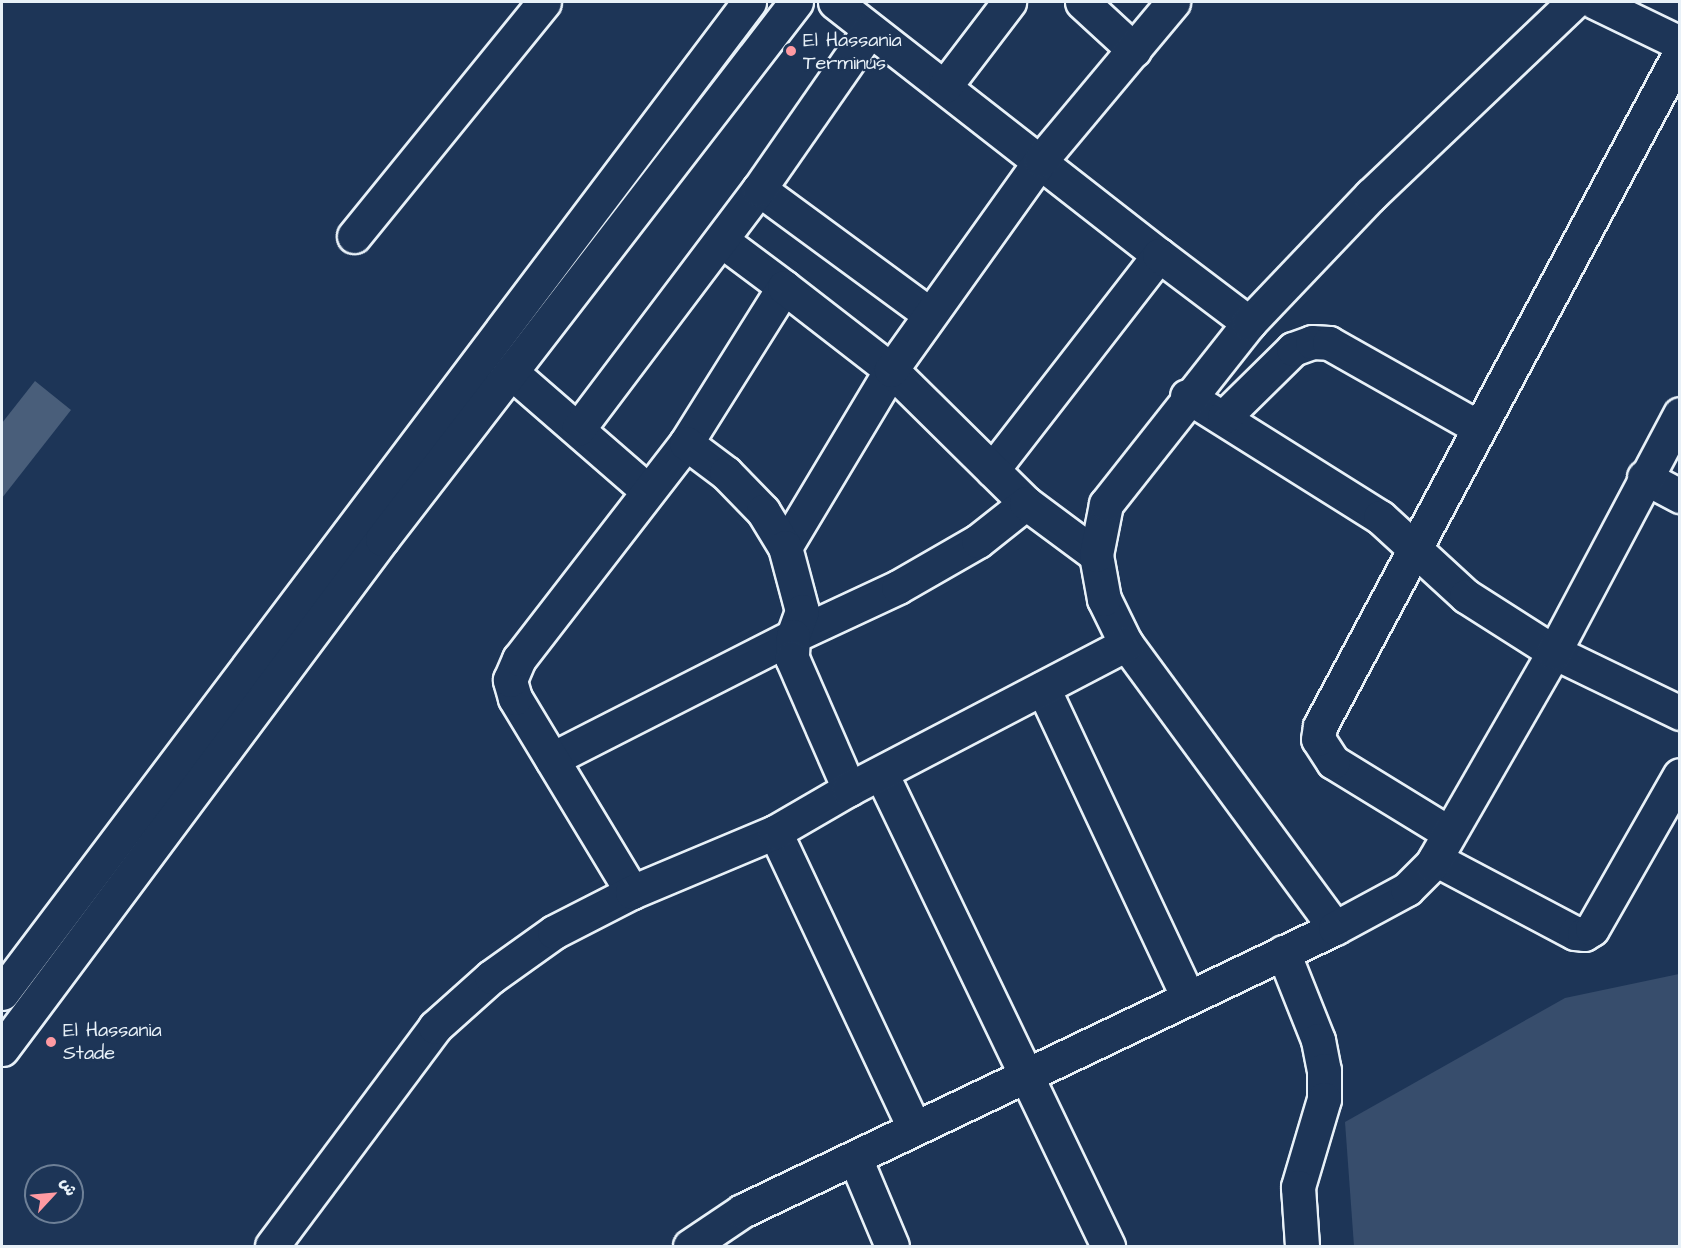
<!DOCTYPE html>
<html>
<head>
<meta charset="utf-8">
<style>
  body { margin:0 }
  #map { position:relative; width:1681px; height:1248px; overflow:hidden; background:#1d3557; font-family:"Architects Daughter","Playpen Sans Arabic",sans-serif }
  div>[style] { position:absolute }
  .green>* { inset:0; background:#374d6c }
  .building>* { inset:0; background:#495e7a }
  .roads { filter:drop-shadow(2px 0 #e8f1f8) drop-shadow(-2px 0 #e8f1f8) drop-shadow(0 2px #e8f1f8) drop-shadow(0 -2px #e8f1f8) }
  .minor>* { height:33px; margin:-16.5px; padding:0 16.5px; transform-origin:16.5px; border-radius:16.5px; background:#1d3557 }
  .highway>* { height:33px; margin:-16.5px; padding:0 16.5px; transform-origin:16.5px; border-radius:16.5px; background:#1d3557 }
  .dots>* { width:16px; height:16px; translate:-50% -50%; box-sizing:border-box; border:3px solid #1d3557; border-radius:50% }
  span { translate:-50% -50%; white-space:nowrap; text-align:center; line-height:1.15; -webkit-text-stroke:4.5px #1d3557; paint-order:stroke }
  .poi-label { font-size:20px; color:#e8f1f8 }
  .left { translate:0 -50%; text-align:left }
  .frame { position:absolute; inset:0; border:3px solid #e8f1f8; pointer-events:none }
  .north { position:absolute; left:24px; top:1164px; width:60px; height:60px; box-sizing:border-box; background:#1d3557; border:2px solid #6e8097; border-radius:50%; rotate:64deg; font-size:16px; font-weight:700; line-height:24px; text-align:center; color:#e8f1f8 }
  .north::after { content:''; display:block; margin:auto; width:21px; height:27px; background:#ff9aa2; clip-path:polygon(50% 0,100% 100%,50% 72%,0 100%) }
</style>
</head>
<body>
<div id="map">
  <div class="green">
    <div style="clip-path:polygon(1679px 974px,1679px 1246px,1354px 1246px,1345px 1122px,1565px 998px)"></div>
  </div>
  <div class="building">
    <div style="clip-path:polygon(35px 381px,71px 410px,2px 498px,2px 423px)"></div>
  </div>
  <div class="roads">
    <div class="minor">
      <div style="left:835px;top:2px;width:411px;rotate:38deg"></div>
      <div style="left:1159px;top:255px;width:272px;rotate:127.8deg"></div>
      <div style="left:1082px;top:2px;width:71px;rotate:42.7deg"></div>
      <div style="left:1595px;top:2px;width:94px;rotate:25.8deg"></div>
      <div style="left:945px;top:86px;width:106px;rotate:-52.7deg"></div>
      <div style="left:759px;top:189px;width:210px;rotate:36.3deg"></div>
      <div style="left:354px;top:236px;width:301px;rotate:-50.9deg"></div>
      <div style="left:721px;top:240px;width:79px;rotate:36.7deg"></div>
      <div style="left:1159px;top:255px;width:113px;rotate:37.1deg"></div>
      <div style="left:511px;top:372px;width:181px;rotate:41deg"></div>
      <div style="left:1187px;top:396px;width:228px;rotate:32.1deg"></div>
      <div style="left:1380px;top:517px;width:117px;rotate:42.6deg"></div>
      <div style="left:1466px;top:596px;width:104px;rotate:32.5deg"></div>
      <div style="left:1554px;top:652px;width:140px;rotate:25.8deg"></div>
      <div style="left:1224px;top:417px;width:97px;rotate:-44.6deg"></div>
      <div style="left:1293px;top:349px;width:20px;rotate:-20deg"></div>
      <div style="left:1312px;top:342px;width:17px;rotate:3deg"></div>
      <div style="left:1329px;top:343px;width:172px;rotate:29.5deg"></div>
      <div style="left:578px;top:429px;width:301px;rotate:-53deg"></div>
      <div style="left:759px;top:189px;width:193px;rotate:-55.2deg"></div>
      <div style="left:686px;top:443px;width:184px;rotate:-57.9deg"></div>
      <div style="left:784px;top:287px;width:135px;rotate:37.8deg"></div>
      <div style="left:891px;top:370px;width:206px;rotate:120.9deg"></div>
      <div style="left:1644px;top:477px;width:41px;rotate:27.8deg"></div>
      <div style="left:1026px;top:503px;width:190px;rotate:-135.4deg"></div>
      <div style="left:891px;top:370px;width:258px;rotate:-54.5deg"></div>
      <div style="left:1041px;top:160px;width:206px;rotate:-50.1deg"></div>
      <div style="left:1043px;top:688px;width:341px;rotate:64.9deg"></div>
      <div style="left:552px;top:759px;width:271px;rotate:-27deg"></div>
      <div style="left:793px;top:636px;width:116px;rotate:-25deg"></div>
      <div style="left:898px;top:587px;width:92px;rotate:-29.9deg"></div>
      <div style="left:978px;top:541px;width:61px;rotate:-38.4deg"></div>
      <div style="left:1026px;top:503px;width:87px;rotate:36.6deg"></div>
      <div style="left:881px;top:773px;width:525px;rotate:64.36deg"></div>
      <div style="left:775px;top:832px;width:326px;rotate:64.8deg"></div>
      <div style="left:1449px;top:833px;width:136px;rotate:-148.5deg"></div>
      <div style="left:1333px;top:762px;width:27px;rotate:-123deg"></div>
      <div style="left:1318px;top:739px;width:13px;rotate:-81deg"></div>
      <div style="left:1320px;top:726px;width:763px;rotate:-61.86deg"></div>
      <div style="left:1435px;top:859px;width:158px;rotate:27.9deg"></div>
      <div style="left:1575px;top:933px;width:9px;rotate:6deg"></div>
      <div style="left:1584px;top:934px;width:9px;rotate:-32deg"></div>
      <div style="left:1592px;top:929px;width:177px;rotate:-60.3deg"></div>
      <div style="left:632px;top:892px;width:227px;rotate:-121.1deg"></div>
      <div style="left:515px;top:698px;width:19px;rotate:-106deg"></div>
      <div style="left:510px;top:680px;width:23px;rotate:-67deg"></div>
      <div style="left:519px;top:659px;width:273px;rotate:-52.3deg"></div>
      <div style="left:686px;top:443px;width:50px;rotate:36.9deg"></div>
      <div style="left:726px;top:473px;width:53px;rotate:45.8deg"></div>
      <div style="left:763px;top:511px;width:42px;rotate:58.6deg"></div>
      <div style="left:785px;top:547px;width:66px;rotate:75.1deg"></div>
      <div style="left:802px;top:611px;width:27px;rotate:110deg"></div>
      <div style="left:793px;top:636px;width:22px;rotate:93deg"></div>
      <div style="left:792px;top:658px;width:143px;rotate:66.5deg"></div>
      <div style="left:1335px;top:928px;width:353px;rotate:-126.3deg"></div>
      <div style="left:1126px;top:644px;width:50px;rotate:-116.1deg"></div>
      <div style="left:1104px;top:599px;width:45px;rotate:-100.3deg"></div>
      <div style="left:1096px;top:555px;width:52px;rotate:-78.9deg"></div>
      <div style="left:1106px;top:504px;width:231px;rotate:-51.7deg"></div>
      <div style="left:1249px;top:323px;width:177px;rotate:-46.4deg"></div>
      <div style="left:1371px;top:195px;width:280px;rotate:-43.6deg"></div>
      <div style="left:1283px;top:952px;width:95px;rotate:68.3deg"></div>
      <div style="left:1318px;top:1040px;width:31px;rotate:79deg"></div>
      <div style="left:1324px;top:1070px;width:29px;rotate:90deg"></div>
      <div style="left:1324px;top:1099px;width:92px;rotate:106.5deg"></div>
      <div style="left:1298px;top:1187px;width:59px;rotate:86.1deg"></div>
      <div style="left:855px;top:1158px;width:95px;rotate:67.2deg"></div>
      <div style="left:272px;top:1246px;width:273px;rotate:-53.3deg"></div>
      <div style="left:435px;top:1027px;width:75px;rotate:-41.8deg"></div>
      <div style="left:491px;top:977px;width:77px;rotate:-35.5deg"></div>
      <div style="left:554px;top:932px;width:88px;rotate:-27.1deg"></div>
      <div style="left:632px;top:892px;width:155px;rotate:-22.8deg"></div>
      <div style="left:775px;top:832px;width:86px;rotate:-30.2deg"></div>
      <div style="left:849px;top:789px;width:313px;rotate:-27.6deg"></div>
      <div style="left:690px;top:1246px;width:63px;rotate:-33.9deg"></div>
      <div style="left:742px;top:1211px;width:657px;rotate:-25.51deg"></div>
      <div style="left:1335px;top:928px;width:82px;rotate:-28.4deg"></div>
      <div style="left:1407px;top:889px;width:35px;rotate:-45deg"></div>
      <div style="left:1432px;top:864px;width:245px;rotate:-60.1deg"></div>
      <div style="left:1554px;top:652px;width:269px;rotate:-62.1deg"></div>
    </div>
    <div class="highway">
      <div style="left:2px;top:993px;width:1241px;rotate:-52.99deg"></div>
      <div style="left:2px;top:1049px;width:636px;rotate:-53.31deg"></div>
      <div style="left:382px;top:539px;width:678px;rotate:-52.37deg"></div>
    </div>
  </div>
  <div class="dots">
    <div style="left:791px;top:51px;background:#ff9aa2"></div>
    <div style="left:51px;top:1042px;background:#ff9aa2"></div>
  </div>
  <div class="poi-label">
    <span class="left" style="left:803px;top:52px">El Hassania<br>Terminus</span>
    <span class="left" style="left:63px;top:1042px">El Hassania<br>Stade</span>
  </div>
  <div class="frame"></div>
  <div class="north">ش</div>
</div>
</body>
</html>
